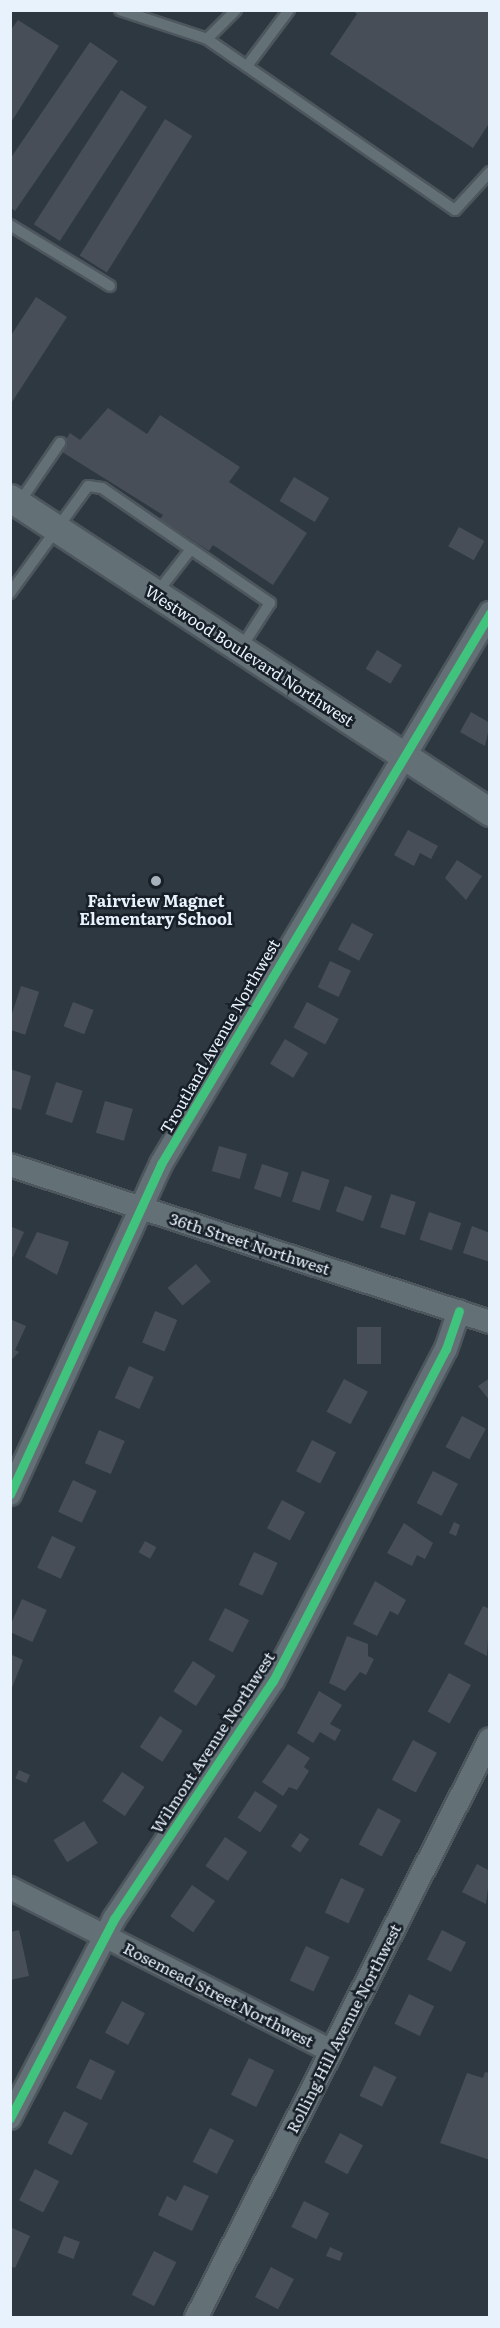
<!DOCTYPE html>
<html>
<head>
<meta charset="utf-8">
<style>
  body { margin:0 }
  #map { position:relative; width:500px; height:2328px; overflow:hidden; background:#2e3841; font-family:Literata,serif }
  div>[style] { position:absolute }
  .building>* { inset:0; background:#484e57; transform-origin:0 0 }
  .roads { filter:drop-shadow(2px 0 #4d565d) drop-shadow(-2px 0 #4d565d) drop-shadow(0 2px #4d565d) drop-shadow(0 -2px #4d565d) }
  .service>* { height:10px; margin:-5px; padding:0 5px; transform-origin:5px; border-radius:5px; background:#637076 }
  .minor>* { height:22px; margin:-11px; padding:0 11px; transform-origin:11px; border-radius:11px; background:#637076 }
  .tertiary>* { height:27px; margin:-13.5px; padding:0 13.5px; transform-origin:13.5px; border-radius:13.5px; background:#637076 }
  .cycleway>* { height:9px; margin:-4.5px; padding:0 4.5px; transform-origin:4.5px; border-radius:4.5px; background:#40c37c }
  .dots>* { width:16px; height:16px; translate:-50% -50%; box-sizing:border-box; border:3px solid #171e26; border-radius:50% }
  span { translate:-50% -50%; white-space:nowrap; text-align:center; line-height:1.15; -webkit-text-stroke:5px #171e26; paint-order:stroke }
  .street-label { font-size:16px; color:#e7f2fd }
  .poi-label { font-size:16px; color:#e7f2fd; font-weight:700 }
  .frame { position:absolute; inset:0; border:12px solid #e7f2fd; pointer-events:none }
</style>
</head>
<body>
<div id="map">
  <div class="building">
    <div style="clip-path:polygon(352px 10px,490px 10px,490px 122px,473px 148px,330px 54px,357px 14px)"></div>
    <div style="clip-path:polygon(18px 20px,59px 46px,10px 124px,10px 31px)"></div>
    <div style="clip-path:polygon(90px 42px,118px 61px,15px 211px,10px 207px,10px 159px)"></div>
    <div style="left:121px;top:90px;width:31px;height:160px;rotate:33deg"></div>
    <div style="left:165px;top:119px;width:32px;height:161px;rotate:32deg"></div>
    <div style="clip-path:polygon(36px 297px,67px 317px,10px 405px,10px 337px)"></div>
    <div style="clip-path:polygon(108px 408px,147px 434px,160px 415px,240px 467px,229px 482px,307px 533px,273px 585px,213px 545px,209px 551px,160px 519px,163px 515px,59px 450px,70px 433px,80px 440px)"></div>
    <div style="left:294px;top:477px;width:41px;height:28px;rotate:31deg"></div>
    <div style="left:459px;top:527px;width:29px;height:22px;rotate:29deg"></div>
    <div style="left:377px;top:650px;width:29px;height:22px;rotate:31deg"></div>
    <div style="clip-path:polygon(471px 712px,490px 723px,485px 746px,460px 732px)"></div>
    <div style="clip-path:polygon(408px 830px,438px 846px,431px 859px,420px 853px,414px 866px,394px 855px)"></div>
    <div style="clip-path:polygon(457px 860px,482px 876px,466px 900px,445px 878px)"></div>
    <div style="left:352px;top:923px;width:24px;height:30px;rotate:28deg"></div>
    <div style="left:330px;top:961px;width:23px;height:29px;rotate:25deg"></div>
    <div style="left:21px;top:986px;width:19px;height:45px;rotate:18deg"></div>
    <div style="left:73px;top:1002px;width:22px;height:26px;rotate:21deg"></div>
    <div style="left:307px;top:1002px;width:36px;height:29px;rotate:28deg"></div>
    <div style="left:285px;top:1039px;width:27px;height:29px;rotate:31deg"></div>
    <div style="clip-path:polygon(10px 1069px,31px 1076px,21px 1110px,10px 1107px)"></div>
    <div style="left:56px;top:1082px;width:28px;height:34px;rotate:18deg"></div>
    <div style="left:105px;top:1101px;width:29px;height:33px;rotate:16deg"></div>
    <div style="left:219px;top:1146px;width:29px;height:26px;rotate:16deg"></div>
    <div style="left:262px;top:1164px;width:28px;height:26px;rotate:18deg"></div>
    <div style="left:302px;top:1171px;width:29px;height:32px;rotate:18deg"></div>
    <div style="left:345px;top:1186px;width:29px;height:27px;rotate:20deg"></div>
    <div style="left:391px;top:1194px;width:26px;height:35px;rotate:18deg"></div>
    <div style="left:429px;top:1212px;width:34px;height:29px;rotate:19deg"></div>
    <div style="clip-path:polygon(10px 1226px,24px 1232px,13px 1257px,10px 1256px)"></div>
    <div style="clip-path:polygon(472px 1226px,490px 1233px,490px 1262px,463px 1253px)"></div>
    <div style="clip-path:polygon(37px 1232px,69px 1242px,57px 1275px,25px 1257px)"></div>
    <div style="left:196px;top:1264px;width:23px;height:37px;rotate:50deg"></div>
    <div style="left:155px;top:1311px;width:24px;height:34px;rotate:22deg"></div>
    <div style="clip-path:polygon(10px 1319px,26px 1326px,15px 1350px,19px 1352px,11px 1360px)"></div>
    <div style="left:357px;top:1327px;width:24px;height:37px"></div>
    <div style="left:129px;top:1366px;width:27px;height:35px;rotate:24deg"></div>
    <div style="clip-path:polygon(490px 1378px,490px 1401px,478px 1386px)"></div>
    <div style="left:344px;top:1379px;width:27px;height:37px;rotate:28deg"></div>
    <div style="left:462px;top:1416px;width:27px;height:35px;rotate:28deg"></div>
    <div style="left:99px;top:1430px;width:28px;height:36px;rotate:23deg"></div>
    <div style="left:312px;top:1440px;width:27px;height:35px;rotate:27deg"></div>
    <div style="left:433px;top:1471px;width:28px;height:36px;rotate:27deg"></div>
    <div style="left:73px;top:1480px;width:26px;height:35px;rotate:25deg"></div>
    <div style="left:282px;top:1500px;width:26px;height:32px;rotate:28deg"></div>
    <div style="clip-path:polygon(454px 1522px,460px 1525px,456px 1536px,449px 1533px)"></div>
    <div style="clip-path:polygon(404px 1523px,433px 1543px,425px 1559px,417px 1555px,412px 1566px,387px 1553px)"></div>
    <div style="left:52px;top:1536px;width:26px;height:35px;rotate:25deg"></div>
    <div style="left:145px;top:1541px;width:13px;height:13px;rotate:29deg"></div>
    <div style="left:254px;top:1552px;width:26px;height:36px;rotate:25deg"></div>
    <div style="clip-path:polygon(375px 1581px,406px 1600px,398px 1615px,390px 1611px,377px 1636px,353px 1624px)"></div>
    <div style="left:22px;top:1599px;width:27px;height:35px;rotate:24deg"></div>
    <div style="clip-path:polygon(483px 1606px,490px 1609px,487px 1656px,464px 1644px)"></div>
    <div style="left:225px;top:1608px;width:27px;height:36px;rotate:27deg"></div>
    <div style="clip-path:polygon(347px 1636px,368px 1644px,368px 1656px,374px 1659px,366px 1675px,360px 1672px,345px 1691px,329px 1683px)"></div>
    <div style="clip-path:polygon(10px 1654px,23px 1660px,11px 1690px,10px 1690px)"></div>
    <div style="left:193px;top:1661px;width:27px;height:36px;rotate:33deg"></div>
    <div style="left:449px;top:1673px;width:25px;height:44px;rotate:29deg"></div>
    <div style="clip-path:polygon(319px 1691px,342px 1705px,330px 1724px,341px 1730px,335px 1741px,320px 1732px,313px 1743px,297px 1733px)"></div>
    <div style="left:160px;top:1716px;width:27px;height:37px;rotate:33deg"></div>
    <div style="left:413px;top:1740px;width:27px;height:45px;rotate:28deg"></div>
    <div style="clip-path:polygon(288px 1744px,310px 1758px,304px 1767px,309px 1771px,297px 1790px,289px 1787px,283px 1796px,262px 1782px)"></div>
    <div style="left:19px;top:1770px;width:12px;height:9px;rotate:24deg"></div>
    <div style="left:122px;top:1772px;width:27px;height:35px;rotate:34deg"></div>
    <div style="left:255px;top:1791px;width:27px;height:32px;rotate:33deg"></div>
    <div style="left:378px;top:1808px;width:26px;height:41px;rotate:28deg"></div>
    <div style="left:84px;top:1821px;width:26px;height:36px;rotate:58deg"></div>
    <div style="left:300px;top:1833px;width:11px;height:16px;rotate:34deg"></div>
    <div style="left:225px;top:1837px;width:27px;height:35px;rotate:34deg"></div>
    <div style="clip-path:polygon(477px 1864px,490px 1871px,486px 1904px,462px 1892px)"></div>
    <div style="left:341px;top:1878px;width:26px;height:38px;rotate:25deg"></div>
    <div style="left:192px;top:1885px;width:28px;height:38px;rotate:35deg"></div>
    <div style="clip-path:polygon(19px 1930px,29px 1976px,10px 1980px,10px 1932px)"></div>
    <div style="left:442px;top:1930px;width:27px;height:33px;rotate:27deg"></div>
    <div style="left:306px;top:1946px;width:26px;height:38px;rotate:25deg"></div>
    <div style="left:409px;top:1994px;width:28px;height:33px;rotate:26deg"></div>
    <div style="left:122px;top:2001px;width:26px;height:36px;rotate:28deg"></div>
    <div style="left:249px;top:2058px;width:28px;height:41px;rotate:26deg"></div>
    <div style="left:90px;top:2059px;width:28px;height:32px;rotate:26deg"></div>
    <div style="left:374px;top:2066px;width:25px;height:33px;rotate:26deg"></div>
    <div style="clip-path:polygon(485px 2072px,490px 2073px,490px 2160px,440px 2143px,467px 2073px,483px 2078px)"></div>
    <div style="left:64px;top:2111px;width:27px;height:36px;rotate:27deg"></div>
    <div style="left:210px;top:2128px;width:27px;height:38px;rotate:27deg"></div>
    <div style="left:340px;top:2133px;width:26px;height:33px;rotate:28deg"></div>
    <div style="left:35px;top:2169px;width:27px;height:35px;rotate:27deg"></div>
    <div style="clip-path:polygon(184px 2185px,209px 2196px,192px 2231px,158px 2215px,167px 2196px,176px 2201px)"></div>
    <div style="left:304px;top:2201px;width:28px;height:29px;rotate:26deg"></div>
    <div style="clip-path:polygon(10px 2227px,30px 2236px,15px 2268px,10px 2266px)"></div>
    <div style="left:64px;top:2236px;width:17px;height:18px;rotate:21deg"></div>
    <div style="clip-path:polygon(330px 2247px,343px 2253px,340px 2261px,326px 2256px)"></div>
    <div style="left:154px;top:2251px;width:25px;height:49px;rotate:27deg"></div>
    <div style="left:271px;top:2267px;width:26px;height:34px;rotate:28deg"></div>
  </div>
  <div class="roads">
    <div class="service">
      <div style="left:120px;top:10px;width:92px;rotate:18.4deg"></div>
      <div style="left:207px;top:39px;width:301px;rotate:34.6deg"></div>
      <div style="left:455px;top:210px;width:52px;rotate:-47.4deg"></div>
      <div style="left:207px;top:39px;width:41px;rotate:-45deg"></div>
      <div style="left:247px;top:66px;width:70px;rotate:-53.1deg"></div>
      <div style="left:10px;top:225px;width:117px;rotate:31.4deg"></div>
      <div style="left:19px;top:503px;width:73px;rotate:-55.7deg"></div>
      <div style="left:191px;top:549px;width:96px;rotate:34.4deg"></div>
      <div style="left:270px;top:603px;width:54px;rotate:122.8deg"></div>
      <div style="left:10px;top:593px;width:132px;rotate:-53.9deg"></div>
      <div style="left:88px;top:486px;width:14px;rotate:8deg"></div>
      <div style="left:102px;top:488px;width:108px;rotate:34.4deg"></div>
      <div style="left:191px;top:549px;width:57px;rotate:127.9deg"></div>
    </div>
    <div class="minor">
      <div style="left:10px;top:1165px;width:505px;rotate:18.11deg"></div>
      <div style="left:10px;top:1494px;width:363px;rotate:-65.4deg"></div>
      <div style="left:161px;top:1164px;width:642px;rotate:-59.16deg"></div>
      <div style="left:10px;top:1888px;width:360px;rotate:26.9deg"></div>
      <div style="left:10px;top:2118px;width:225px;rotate:-62.4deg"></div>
      <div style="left:114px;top:1919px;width:286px;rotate:-56.3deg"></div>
      <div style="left:273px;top:1681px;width:374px;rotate:-62.5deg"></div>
      <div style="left:446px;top:1349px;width:40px;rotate:-71.1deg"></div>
      <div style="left:196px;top:2318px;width:649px;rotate:-63.08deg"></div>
    </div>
    <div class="tertiary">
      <div style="left:10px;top:498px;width:574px;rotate:33.19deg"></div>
    </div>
  </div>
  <div class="cycleway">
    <div style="left:10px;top:1494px;width:363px;rotate:-65.4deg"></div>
    <div style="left:161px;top:1164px;width:642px;rotate:-59.16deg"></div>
    <div style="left:10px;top:2118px;width:225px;rotate:-62.4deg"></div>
    <div style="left:114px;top:1919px;width:286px;rotate:-56.3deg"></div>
    <div style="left:273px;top:1681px;width:374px;rotate:-62.5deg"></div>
    <div style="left:446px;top:1349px;width:40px;rotate:-71.1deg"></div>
  </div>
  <div class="dots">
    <div style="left:156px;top:881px;background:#a6b1bb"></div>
  </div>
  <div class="street-label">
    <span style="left:250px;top:655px;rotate:33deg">Westwood Boulevard Northwest</span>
    <span style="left:219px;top:1036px;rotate:-60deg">Troutland Avenue Northwest</span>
    <span style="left:250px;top:1243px;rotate:18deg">36th Street Northwest</span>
    <span style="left:212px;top:1742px;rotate:-57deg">Wilmont Avenue Northwest</span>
    <span style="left:219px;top:1994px;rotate:27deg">Rosemead Street Northwest</span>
    <span style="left:343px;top:2028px;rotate:-63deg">Rolling Hill Avenue Northwest</span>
  </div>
  <div class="poi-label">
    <span style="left:156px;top:909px">Fairview Magnet<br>Elementary School</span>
  </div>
  <div class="frame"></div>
</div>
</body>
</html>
